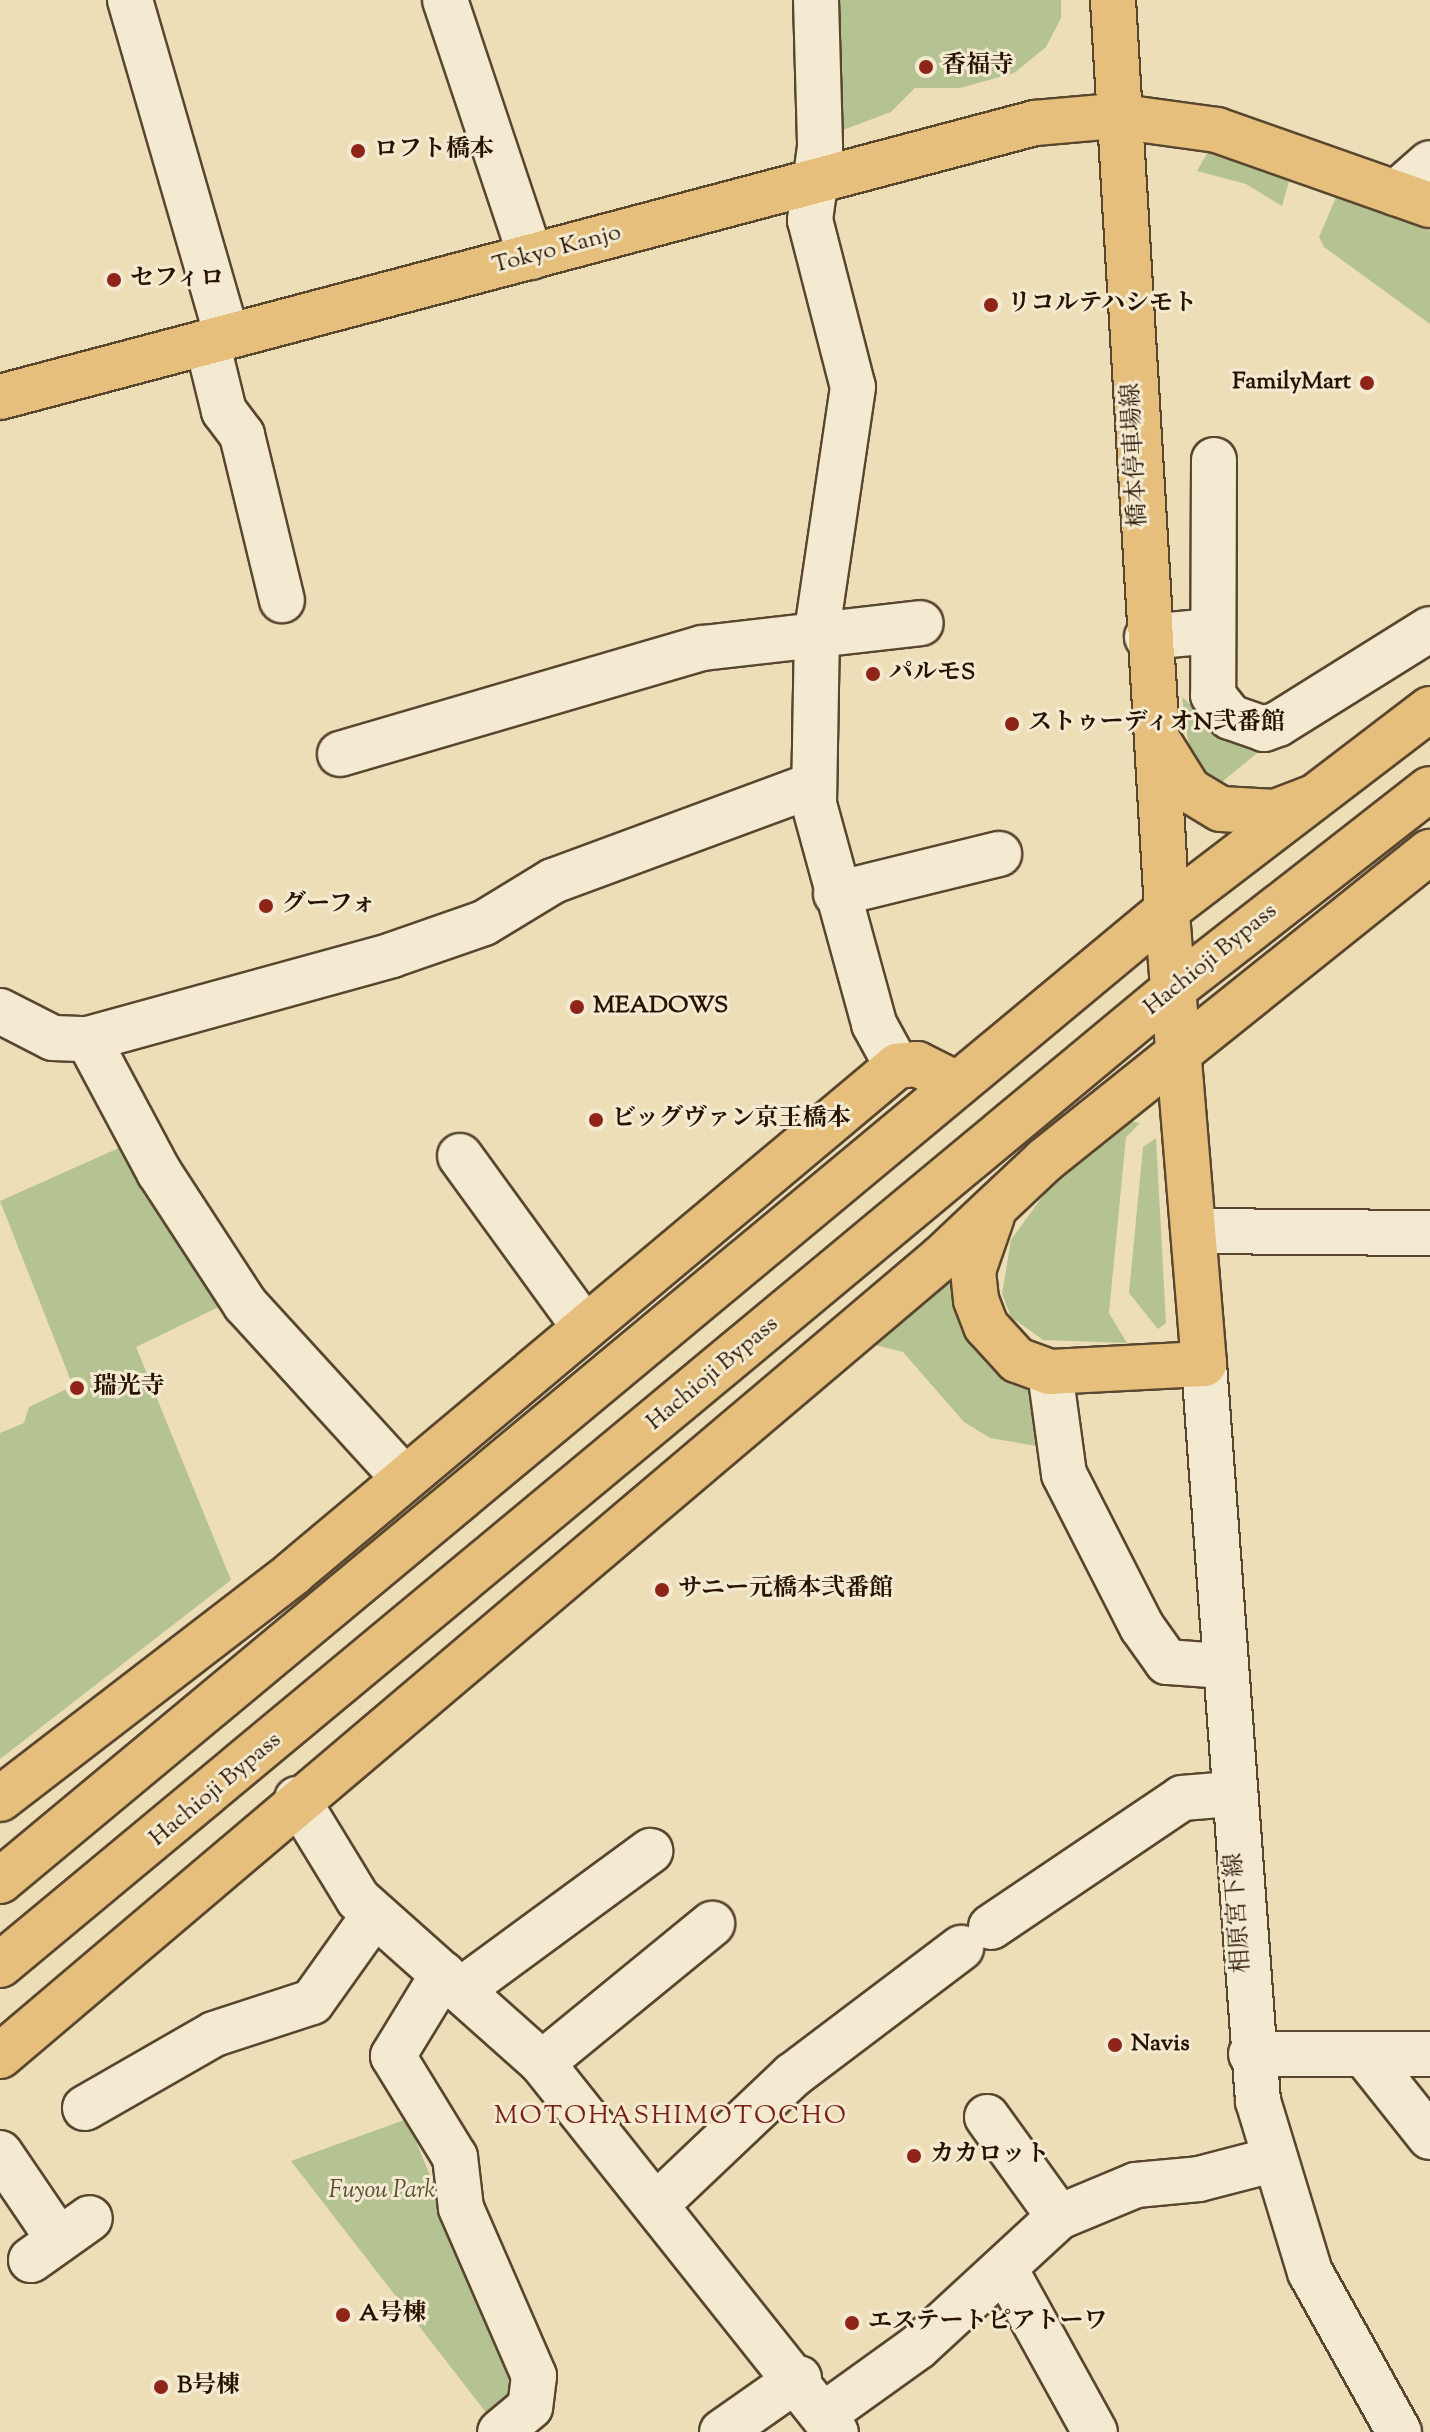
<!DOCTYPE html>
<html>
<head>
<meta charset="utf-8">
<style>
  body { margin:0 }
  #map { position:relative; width:1430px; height:2432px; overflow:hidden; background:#eddeb8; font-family:"Sorts Mill Goudy","Noto Serif JP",serif }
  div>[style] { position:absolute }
  .green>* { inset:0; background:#b5c291 }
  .roads { filter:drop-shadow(2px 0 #59462f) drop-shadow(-2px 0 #59462f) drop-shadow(0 2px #59462f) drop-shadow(0 -2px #59462f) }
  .minor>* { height:44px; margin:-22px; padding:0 22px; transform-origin:22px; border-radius:22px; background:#f3ead1 }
  .major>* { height:44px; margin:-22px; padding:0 22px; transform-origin:22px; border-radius:22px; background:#e6bf7c }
  .highway>* { height:44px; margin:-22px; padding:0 22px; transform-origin:22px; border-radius:22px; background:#e6bf7c }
  .dots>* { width:22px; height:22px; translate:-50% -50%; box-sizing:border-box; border:4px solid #f3ead1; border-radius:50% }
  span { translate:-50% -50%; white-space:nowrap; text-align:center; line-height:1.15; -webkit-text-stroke:6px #f3ead1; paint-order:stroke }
  .poi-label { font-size:24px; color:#281301; font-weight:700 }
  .left { translate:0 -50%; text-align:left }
  .right { translate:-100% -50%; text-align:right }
  .street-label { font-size:24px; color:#281301 }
  .park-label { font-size:24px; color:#595033; font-style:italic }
  .neighbourhood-label { font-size:26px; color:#7a1f14; letter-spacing:2px }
</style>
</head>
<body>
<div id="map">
  <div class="green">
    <div style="clip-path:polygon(828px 0,1061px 0,1061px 18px,1046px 47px,1014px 73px,960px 88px,915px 88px,891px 112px,832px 134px)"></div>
    <div style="clip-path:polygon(1209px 150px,1290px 178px,1282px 206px,1246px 184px,1197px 171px)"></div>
    <div style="clip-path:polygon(1337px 195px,1430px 231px,1430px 324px,1324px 247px,1319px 237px)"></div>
    <div style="clip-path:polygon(1182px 697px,1220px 732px,1262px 749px,1222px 782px,1202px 769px,1189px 748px)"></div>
    <div style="clip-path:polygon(1128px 1121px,1140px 1123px,1126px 1137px,1109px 1313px,1127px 1343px,1043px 1340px,1011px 1317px,1002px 1294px,1011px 1240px,1056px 1178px)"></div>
    <div style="clip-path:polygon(1156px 1138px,1166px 1323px,1158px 1329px,1129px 1293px,1143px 1147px)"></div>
    <div style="clip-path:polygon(130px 1143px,227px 1303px,136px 1347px,231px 1580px,0 1759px,0 1433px,24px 1423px,29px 1407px,73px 1386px,0 1201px)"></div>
    <div style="clip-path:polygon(951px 1277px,966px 1337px,1034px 1396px,1037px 1446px,990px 1438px,964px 1422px,903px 1352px,871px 1344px)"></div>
    <div style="clip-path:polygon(407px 2119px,515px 2385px,510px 2403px,491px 2419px,291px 2161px)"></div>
  </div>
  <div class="roads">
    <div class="minor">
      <div style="left:130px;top:0;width:350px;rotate:73.9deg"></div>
      <div style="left:445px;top:0;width:271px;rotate:71.5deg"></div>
      <div style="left:816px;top:0;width:147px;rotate:88.4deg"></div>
      <div style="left:820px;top:147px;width:74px;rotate:97.8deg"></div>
      <div style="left:810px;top:220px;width:172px;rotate:75.6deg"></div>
      <div style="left:853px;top:387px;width:247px;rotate:98.4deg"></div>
      <div style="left:817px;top:631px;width:173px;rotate:91deg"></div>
      <div style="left:814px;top:804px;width:228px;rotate:74.7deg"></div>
      <div style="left:874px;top:1024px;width:48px;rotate:61.3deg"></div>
      <div style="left:1396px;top:193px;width:45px;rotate:-41.4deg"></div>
      <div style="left:207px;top:342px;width:71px;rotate:76.2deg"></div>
      <div style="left:224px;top:411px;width:30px;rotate:53deg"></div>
      <div style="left:242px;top:435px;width:170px;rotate:76.4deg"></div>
      <div style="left:1214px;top:460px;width:235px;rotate:90.2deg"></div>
      <div style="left:1213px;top:695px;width:28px;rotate:52deg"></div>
      <div style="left:1230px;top:717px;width:36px;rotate:19deg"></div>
      <div style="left:1264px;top:729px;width:15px;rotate:-20deg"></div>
      <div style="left:1278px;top:724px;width:179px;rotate:-32deg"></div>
      <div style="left:1147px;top:637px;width:66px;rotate:-5.2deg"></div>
      <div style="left:340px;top:754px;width:378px;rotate:-16.3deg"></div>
      <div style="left:703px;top:648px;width:219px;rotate:-6.5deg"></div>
      <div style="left:836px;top:894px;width:168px;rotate:-13.8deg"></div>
      <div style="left:0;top:1011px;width:59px;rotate:27deg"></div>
      <div style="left:53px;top:1038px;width:35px;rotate:2deg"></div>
      <div style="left:88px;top:1039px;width:315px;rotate:-15.4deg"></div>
      <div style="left:392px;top:955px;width:97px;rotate:-19.2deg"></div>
      <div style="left:484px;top:923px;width:81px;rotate:-31.3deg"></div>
      <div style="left:553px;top:881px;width:277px;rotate:-20.3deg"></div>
      <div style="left:88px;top:1039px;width:151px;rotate:61.9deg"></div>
      <div style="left:159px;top:1172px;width:158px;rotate:56.9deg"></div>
      <div style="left:245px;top:1304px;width:231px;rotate:47.6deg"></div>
      <div style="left:460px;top:1156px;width:209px;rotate:54deg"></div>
      <div style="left:1195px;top:1231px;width:235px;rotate:0.5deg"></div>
      <div style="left:1204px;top:1364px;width:739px;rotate:85.81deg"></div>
      <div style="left:1258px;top:2101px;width:179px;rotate:73.1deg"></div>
      <div style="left:1310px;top:2272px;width:183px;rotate:60.9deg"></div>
      <div style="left:1050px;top:1372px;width:103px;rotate:82.2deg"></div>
      <div style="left:1064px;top:1474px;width:172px;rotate:63deg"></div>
      <div style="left:1142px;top:1627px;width:43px;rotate:54.5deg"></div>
      <div style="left:1167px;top:1662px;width:56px;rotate:4.1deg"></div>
      <div style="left:297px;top:1799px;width:117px;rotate:58.6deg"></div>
      <div style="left:358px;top:1899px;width:246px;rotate:41.7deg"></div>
      <div style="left:542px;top:2063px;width:472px;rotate:51.5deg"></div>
      <div style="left:991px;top:1927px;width:230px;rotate:-34deg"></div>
      <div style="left:1182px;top:1798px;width:49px;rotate:-4.7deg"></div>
      <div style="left:443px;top:1974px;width:96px;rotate:121.4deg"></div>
      <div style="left:393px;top:2056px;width:119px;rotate:58.5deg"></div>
      <div style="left:455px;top:2157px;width:51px;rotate:83.3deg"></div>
      <div style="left:461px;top:2208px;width:183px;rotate:66.5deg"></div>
      <div style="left:534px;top:2376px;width:31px;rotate:97deg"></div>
      <div style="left:530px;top:2407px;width:39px;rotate:140deg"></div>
      <div style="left:461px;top:1990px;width:235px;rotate:-36.3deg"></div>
      <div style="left:1251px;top:2054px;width:179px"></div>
      <div style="left:1364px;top:2054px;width:106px;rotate:51.5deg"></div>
      <div style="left:542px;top:2063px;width:220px;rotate:-39.3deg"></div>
      <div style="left:85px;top:2108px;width:149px;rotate:-29.8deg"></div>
      <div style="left:214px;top:2034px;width:103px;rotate:-18.1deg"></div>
      <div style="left:312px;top:2002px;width:107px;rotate:-54.5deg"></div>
      <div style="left:987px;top:2117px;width:123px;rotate:54.2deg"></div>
      <div style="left:0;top:2153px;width:105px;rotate:55.9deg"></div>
      <div style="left:658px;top:2203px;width:186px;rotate:-43.5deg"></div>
      <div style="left:793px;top:2075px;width:211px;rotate:-37.1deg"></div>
      <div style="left:31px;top:2260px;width:72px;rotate:-35.4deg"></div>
      <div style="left:1005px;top:2269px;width:186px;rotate:61.1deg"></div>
      <div style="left:826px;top:2413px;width:113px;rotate:-35.7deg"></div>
      <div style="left:918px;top:2347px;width:192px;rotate:-42.7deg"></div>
      <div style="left:1059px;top:2217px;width:83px;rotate:-22.6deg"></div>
      <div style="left:1136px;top:2185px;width:63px;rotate:-5.4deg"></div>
      <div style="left:1199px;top:2179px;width:75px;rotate:-14.6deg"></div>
      <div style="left:722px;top:2432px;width:94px;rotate:-35deg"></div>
    </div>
    <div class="major">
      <div style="left:1113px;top:0;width:912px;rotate:86.6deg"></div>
      <div style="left:1157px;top:739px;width:60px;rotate:57.9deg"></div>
      <div style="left:1189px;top:790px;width:37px;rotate:31deg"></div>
      <div style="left:1221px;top:809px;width:54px;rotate:3.2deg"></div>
      <div style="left:1275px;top:812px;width:39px;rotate:-21deg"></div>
    </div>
    <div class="highway">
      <div style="left:0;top:397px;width:1071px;rotate:-14.83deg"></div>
      <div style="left:1035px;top:123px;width:80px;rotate:-5deg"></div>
      <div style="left:1115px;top:116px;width:103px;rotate:7.8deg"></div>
      <div style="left:1217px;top:130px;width:226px;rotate:19.4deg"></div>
      <div style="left:992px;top:1216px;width:58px;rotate:109.1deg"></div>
      <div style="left:973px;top:1271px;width:29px;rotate:84deg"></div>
      <div style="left:976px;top:1300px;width:28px;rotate:69deg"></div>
      <div style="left:986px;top:1326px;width:46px;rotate:47.6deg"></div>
      <div style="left:1017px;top:1360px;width:35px;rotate:20deg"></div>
      <div style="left:1050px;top:1372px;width:154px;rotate:-3deg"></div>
      <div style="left:1204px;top:1364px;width:456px;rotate:-94.7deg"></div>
      <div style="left:0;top:1799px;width:370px;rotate:-37.6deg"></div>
      <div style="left:293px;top:1573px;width:789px;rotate:-40.01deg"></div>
      <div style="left:897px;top:1066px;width:20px;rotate:-6deg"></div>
      <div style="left:917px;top:1064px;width:45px;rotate:26.6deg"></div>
      <div style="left:0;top:1881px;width:1518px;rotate:-39.76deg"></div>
      <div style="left:1167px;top:910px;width:331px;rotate:-37.4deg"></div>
      <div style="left:0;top:1965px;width:1528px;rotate:-39.74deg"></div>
      <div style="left:1175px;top:988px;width:323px;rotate:-38deg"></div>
      <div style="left:0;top:2056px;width:1234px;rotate:-40.3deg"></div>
      <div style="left:941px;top:1258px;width:143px;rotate:-43.3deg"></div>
      <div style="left:1045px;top:1160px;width:493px;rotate:-38.7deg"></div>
    </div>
  </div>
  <div class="dots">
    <div style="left:926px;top:67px;background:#8f2418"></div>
    <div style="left:358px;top:151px;background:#8f2418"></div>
    <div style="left:114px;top:280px;background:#8f2418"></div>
    <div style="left:991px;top:305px;background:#8f2418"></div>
    <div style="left:1367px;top:383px;background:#8f2418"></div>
    <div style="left:873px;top:674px;background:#8f2418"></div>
    <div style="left:1012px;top:724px;background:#8f2418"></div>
    <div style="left:266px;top:906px;background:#8f2418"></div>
    <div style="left:577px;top:1007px;background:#8f2418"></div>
    <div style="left:596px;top:1120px;background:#8f2418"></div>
    <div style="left:77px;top:1388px;background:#8f2418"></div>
    <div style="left:662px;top:1590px;background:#8f2418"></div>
    <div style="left:1115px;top:2045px;background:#8f2418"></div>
    <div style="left:914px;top:2156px;background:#8f2418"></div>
    <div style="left:343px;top:2315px;background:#8f2418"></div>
    <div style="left:852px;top:2323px;background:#8f2418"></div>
    <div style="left:161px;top:2387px;background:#8f2418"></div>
  </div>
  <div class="poi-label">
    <span class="left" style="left:942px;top:67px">香福寺</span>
    <span class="left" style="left:374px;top:151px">ロフト橋本</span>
    <span class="left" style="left:130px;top:280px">セフィロ</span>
    <span class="left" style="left:1007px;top:305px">リコルテハシモト</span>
    <span class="right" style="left:1351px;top:383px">FamilyMart</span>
    <span class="left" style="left:889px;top:674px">パルモS</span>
    <span class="left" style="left:1028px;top:724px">ストゥーディオN弐番館</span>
    <span class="left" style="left:282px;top:906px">グーフォ</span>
    <span class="left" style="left:593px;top:1007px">MEADOWS</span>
    <span class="left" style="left:612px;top:1120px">ビッグヴァン京王橋本</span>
    <span class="left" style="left:93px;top:1388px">瑞光寺</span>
    <span class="left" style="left:678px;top:1590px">サニー元橋本弐番館</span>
    <span class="left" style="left:1131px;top:2045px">Navis</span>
    <span class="left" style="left:930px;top:2156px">カカロット</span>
    <span class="left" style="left:359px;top:2315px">A号棟</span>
    <span class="left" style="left:868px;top:2323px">エステートピアトーワ</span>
    <span class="left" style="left:177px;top:2387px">B号棟</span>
  </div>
  <div class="street-label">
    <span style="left:557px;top:250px;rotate:-15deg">Tokyo Kanjo</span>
    <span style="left:1136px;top:455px;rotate:-93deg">橋本停車場線</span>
    <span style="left:1211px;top:960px;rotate:-39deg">Hachioji Bypass</span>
    <span style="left:713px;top:1374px;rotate:-40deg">Hachioji Bypass</span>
    <span style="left:216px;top:1790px;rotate:-40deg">Hachioji Bypass</span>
    <span style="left:1239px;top:1913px;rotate:-94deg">相原宮下線</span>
  </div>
  <div class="park-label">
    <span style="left:382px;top:2192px">Fuyou Park</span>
  </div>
  <div class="neighbourhood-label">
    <span style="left:671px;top:2117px">MOTOHASHIMOTOCHO</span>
  </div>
</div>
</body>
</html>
